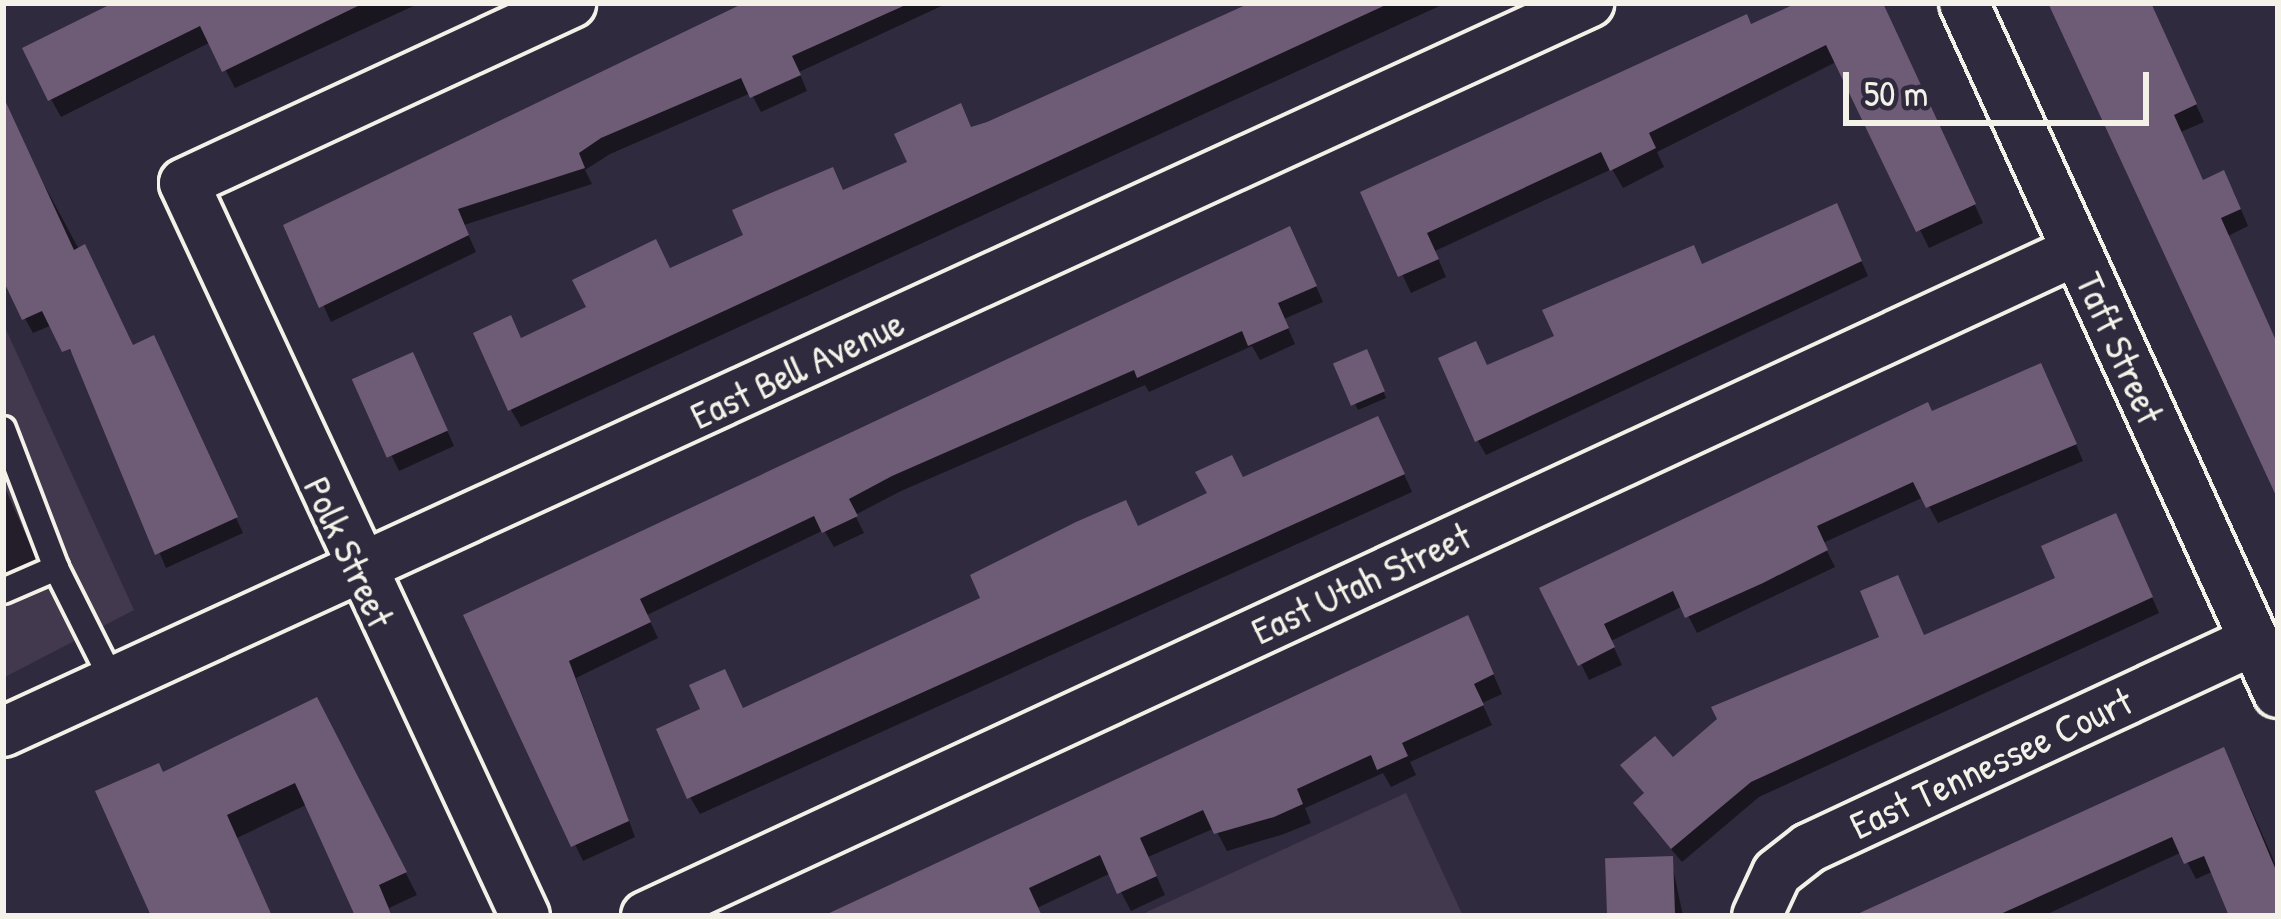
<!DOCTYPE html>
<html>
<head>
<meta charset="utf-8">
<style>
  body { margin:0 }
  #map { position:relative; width:2281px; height:919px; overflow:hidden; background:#2f2a3d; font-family:"Patrick Hand",sans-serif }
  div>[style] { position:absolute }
  .built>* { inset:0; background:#42394e }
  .shadow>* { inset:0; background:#0007 }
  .building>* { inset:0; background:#6e5b75; transform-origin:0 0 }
  .roads { filter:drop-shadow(3px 0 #f4f1e8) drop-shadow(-3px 0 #f4f1e8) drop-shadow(0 3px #f4f1e8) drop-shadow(0 -3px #f4f1e8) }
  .service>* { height:24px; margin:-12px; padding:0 12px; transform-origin:12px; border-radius:12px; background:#2f2a3d }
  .minor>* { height:48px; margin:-24px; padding:0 24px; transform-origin:24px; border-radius:24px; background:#2f2a3d }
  span { translate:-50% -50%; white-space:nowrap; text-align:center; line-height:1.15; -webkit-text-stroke:9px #2f2a3d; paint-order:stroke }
  .street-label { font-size:39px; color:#f4f1e8 }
  .frame { position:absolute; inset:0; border:6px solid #f4f1e8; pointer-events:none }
  .scale { position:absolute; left:1843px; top:72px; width:306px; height:54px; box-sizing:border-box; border:6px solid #f4f1e8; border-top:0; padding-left:15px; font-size:36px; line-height:42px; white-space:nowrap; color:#f4f1e8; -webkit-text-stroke:9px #2f2a3d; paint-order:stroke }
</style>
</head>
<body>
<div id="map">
  <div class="built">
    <div style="clip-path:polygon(3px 323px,134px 610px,3px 678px)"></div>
    <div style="clip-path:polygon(1406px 793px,1463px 916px,1138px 916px)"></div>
  </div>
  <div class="shadow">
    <div style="clip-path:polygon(134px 3px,420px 3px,235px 88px,211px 42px,61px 117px,51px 99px)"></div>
    <div style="clip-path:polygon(762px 3px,948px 3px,799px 72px,807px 91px,761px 112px,751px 93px,610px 154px,585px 170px,592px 184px,464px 225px,476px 252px,331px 322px,287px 227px)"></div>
    <div style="clip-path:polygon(1257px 3px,1446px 3px,521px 427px,511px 410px,477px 335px,521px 341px)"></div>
    <div style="clip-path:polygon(1805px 3px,1883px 3px,1983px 223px,1929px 248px,1836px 62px,1657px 152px,1664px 167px,1623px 188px,1612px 169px,1435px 251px,1446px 277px,1411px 293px,1364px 193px)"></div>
    <div style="clip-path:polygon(2057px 3px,2149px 3px,2204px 122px,2181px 132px,2203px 183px,2233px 190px,2248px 226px,2228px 236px,2278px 349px,2278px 479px)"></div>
    <div style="clip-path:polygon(19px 138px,132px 348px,161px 353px,243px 533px,166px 568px,79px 363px,52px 325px,33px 333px,3px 278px,3px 145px)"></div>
    <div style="clip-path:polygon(1844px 222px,1868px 276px,1486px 455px,1478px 441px,1487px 368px,1702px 267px)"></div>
    <div style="clip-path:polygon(1298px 245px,1323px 302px,1284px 319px,1295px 344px,1260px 360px,1252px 346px,1149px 392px,1145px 385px,901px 491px,855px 515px,864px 533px,834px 547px,824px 530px,647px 615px,658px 638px,576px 678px,635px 837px,583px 861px,467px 617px)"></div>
    <div style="clip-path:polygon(1370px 360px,1386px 398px,1358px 410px,1337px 366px)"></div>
    <div style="clip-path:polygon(421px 371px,454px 446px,399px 471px,356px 381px)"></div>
    <div style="clip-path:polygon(2050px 383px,2083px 461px,1938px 523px,1924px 497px,1823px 543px,1835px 567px,1697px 633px,1683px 606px,1611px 641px,1622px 665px,1589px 680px,1544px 589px,1932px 414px)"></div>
    <div style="clip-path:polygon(1387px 436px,1412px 492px,700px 814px,690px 797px,743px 711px,1243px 481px)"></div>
    <div style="clip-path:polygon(3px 483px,40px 567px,3px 584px)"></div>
    <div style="clip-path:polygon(2123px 531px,2159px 613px,1759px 797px,1682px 862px,1645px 818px,1637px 804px,1646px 796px,1624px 765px,1673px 761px,2059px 580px)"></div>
    <div style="clip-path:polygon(1477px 637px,1502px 694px,1482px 703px,1492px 725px,1410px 762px,1416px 775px,1391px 787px,1383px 773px,1305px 808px,1311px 823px,1284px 834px,1227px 851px,1215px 828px,1148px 857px,1165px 895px,1131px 911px,1111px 873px,1037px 908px,1041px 916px,839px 916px)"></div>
    <div style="clip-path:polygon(328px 722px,417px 895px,389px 908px,393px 916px,358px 916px,308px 804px,237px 838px,271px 916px,156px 916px,162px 775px)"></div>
    <div style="clip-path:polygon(2232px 766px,2278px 870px,2278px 916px,2233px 916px,2214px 871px,2196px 879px,2182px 852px,2043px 916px,1860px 916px)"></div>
    <div style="clip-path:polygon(1671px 859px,1683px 916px,1611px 916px)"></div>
  </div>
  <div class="building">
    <div style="clip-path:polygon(113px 3px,364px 3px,222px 72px,200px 26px,48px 101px,22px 48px)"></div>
    <div style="clip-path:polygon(744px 3px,910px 3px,792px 56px,801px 75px,750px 98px,741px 78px,601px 138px,579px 153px,585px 168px,458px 209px,469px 235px,319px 308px,283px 225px)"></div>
    <div style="clip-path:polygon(1250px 3px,1390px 3px,508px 411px,473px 333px,511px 315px,521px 338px,586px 307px,572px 280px,656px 239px,670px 268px,743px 235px,732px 210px,766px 195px,833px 167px,843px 190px,907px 162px,894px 134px,961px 103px,971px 127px,987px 122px)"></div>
    <div style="clip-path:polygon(1797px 3px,1883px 3px,1976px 204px,1916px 232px,1826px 45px,1649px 133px,1656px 148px,1610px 171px,1601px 152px,1427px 233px,1439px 259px,1398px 277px,1360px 192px,1747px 14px,1751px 24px)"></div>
    <div style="clip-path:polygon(2048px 3px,2151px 3px,2197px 104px,2174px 115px,2203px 180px,2224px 170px,2241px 209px,2221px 218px,2278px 345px,2278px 500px)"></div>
    <div style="clip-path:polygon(3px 96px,74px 250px,85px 244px,133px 345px,154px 335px,238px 517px,155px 555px,70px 349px,62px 352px,42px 311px,22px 320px,3px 280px)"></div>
    <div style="clip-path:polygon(1837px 203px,1862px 261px,1475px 442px,1438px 358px,1476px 341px,1487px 365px,1554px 336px,1542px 310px,1694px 245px,1702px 264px)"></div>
    <div style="clip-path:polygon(1290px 226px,1317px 286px,1278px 303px,1289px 328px,1248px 346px,1242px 331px,1137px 378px,1134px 370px,892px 476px,849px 499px,858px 516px,822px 533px,814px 516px,640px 599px,651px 622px,569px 661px,629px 821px,571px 847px,463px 615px)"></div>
    <div style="left:1367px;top:349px;width:46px;height:37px;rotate:67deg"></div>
    <div style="left:413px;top:352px;width:86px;height:67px;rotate:66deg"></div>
    <div style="clip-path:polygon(2041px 363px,2077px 444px,1926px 508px,1913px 482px,1817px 526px,1828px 550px,1763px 583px,1685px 618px,1673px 591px,1604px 624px,1615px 647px,1578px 666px,1539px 588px,1928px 402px,1932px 411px)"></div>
    <div style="clip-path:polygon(1378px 416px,1405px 474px,687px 799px,656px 729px,700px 709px,689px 685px,725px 669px,743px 708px,980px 598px,970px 575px,1076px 522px,1126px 500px,1138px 526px,1207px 493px,1195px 472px,1232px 455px,1243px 477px)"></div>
    <div style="clip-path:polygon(2116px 513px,2153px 597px,1751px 782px,1671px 849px,1633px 803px,1644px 793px,1620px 765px,1655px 736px,1673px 757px,1717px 719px,1711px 707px,1879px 637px,1860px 591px,1898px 575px,1924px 635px,2055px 578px,2041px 546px)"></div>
    <div style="clip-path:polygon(1468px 615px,1494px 674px,1474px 684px,1484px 705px,1402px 743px,1408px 756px,1377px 770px,1371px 755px,1297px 789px,1303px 804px,1274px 817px,1214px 834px,1203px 810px,1140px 838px,1157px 876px,1117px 894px,1100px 855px,1029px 888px,1042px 916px,823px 916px)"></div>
    <div style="clip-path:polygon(317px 697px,407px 872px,379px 885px,392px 916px,355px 916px,295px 783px,227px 815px,272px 916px,151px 916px,95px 791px,159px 763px,163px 772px)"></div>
    <div style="clip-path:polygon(2224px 747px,2278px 875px,2278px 916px,2229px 916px,2204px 856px,2184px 864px,2172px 837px,1996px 916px,1853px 916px)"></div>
    <div style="left:1673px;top:856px;width:60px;height:68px;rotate:88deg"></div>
  </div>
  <div class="roads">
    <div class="service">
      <div style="left:3px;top:429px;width:149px;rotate:69.1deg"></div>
      <div style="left:3px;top:591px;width:58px;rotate:-23.5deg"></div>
      <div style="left:56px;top:568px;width:130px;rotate:63.4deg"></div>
    </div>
    <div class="minor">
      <div style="left:1964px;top:3px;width:758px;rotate:65.53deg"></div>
      <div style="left:3px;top:732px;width:1746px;rotate:-24.69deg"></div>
      <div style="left:525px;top:916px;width:808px;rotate:-114.95deg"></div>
      <div style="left:184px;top:183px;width:427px;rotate:-24.9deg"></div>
      <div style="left:646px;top:916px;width:1577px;rotate:-24.94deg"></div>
      <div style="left:1757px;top:916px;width:47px;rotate:-65.1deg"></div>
      <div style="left:1777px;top:873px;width:41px;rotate:-38deg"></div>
      <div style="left:1809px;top:848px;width:490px;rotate:-25deg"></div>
    </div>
  </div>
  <div class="street-label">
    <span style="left:2120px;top:348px;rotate:66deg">Taft Street</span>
    <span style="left:797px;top:369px;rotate:-25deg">East Bell Avenue</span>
    <span style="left:349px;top:552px;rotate:65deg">Polk Street</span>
    <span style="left:1361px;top:583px;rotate:-25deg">East Utah Street</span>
    <span style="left:1991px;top:763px;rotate:-25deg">East Tennessee Court</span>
  </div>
  <div class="frame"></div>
  <div class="scale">50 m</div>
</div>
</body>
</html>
